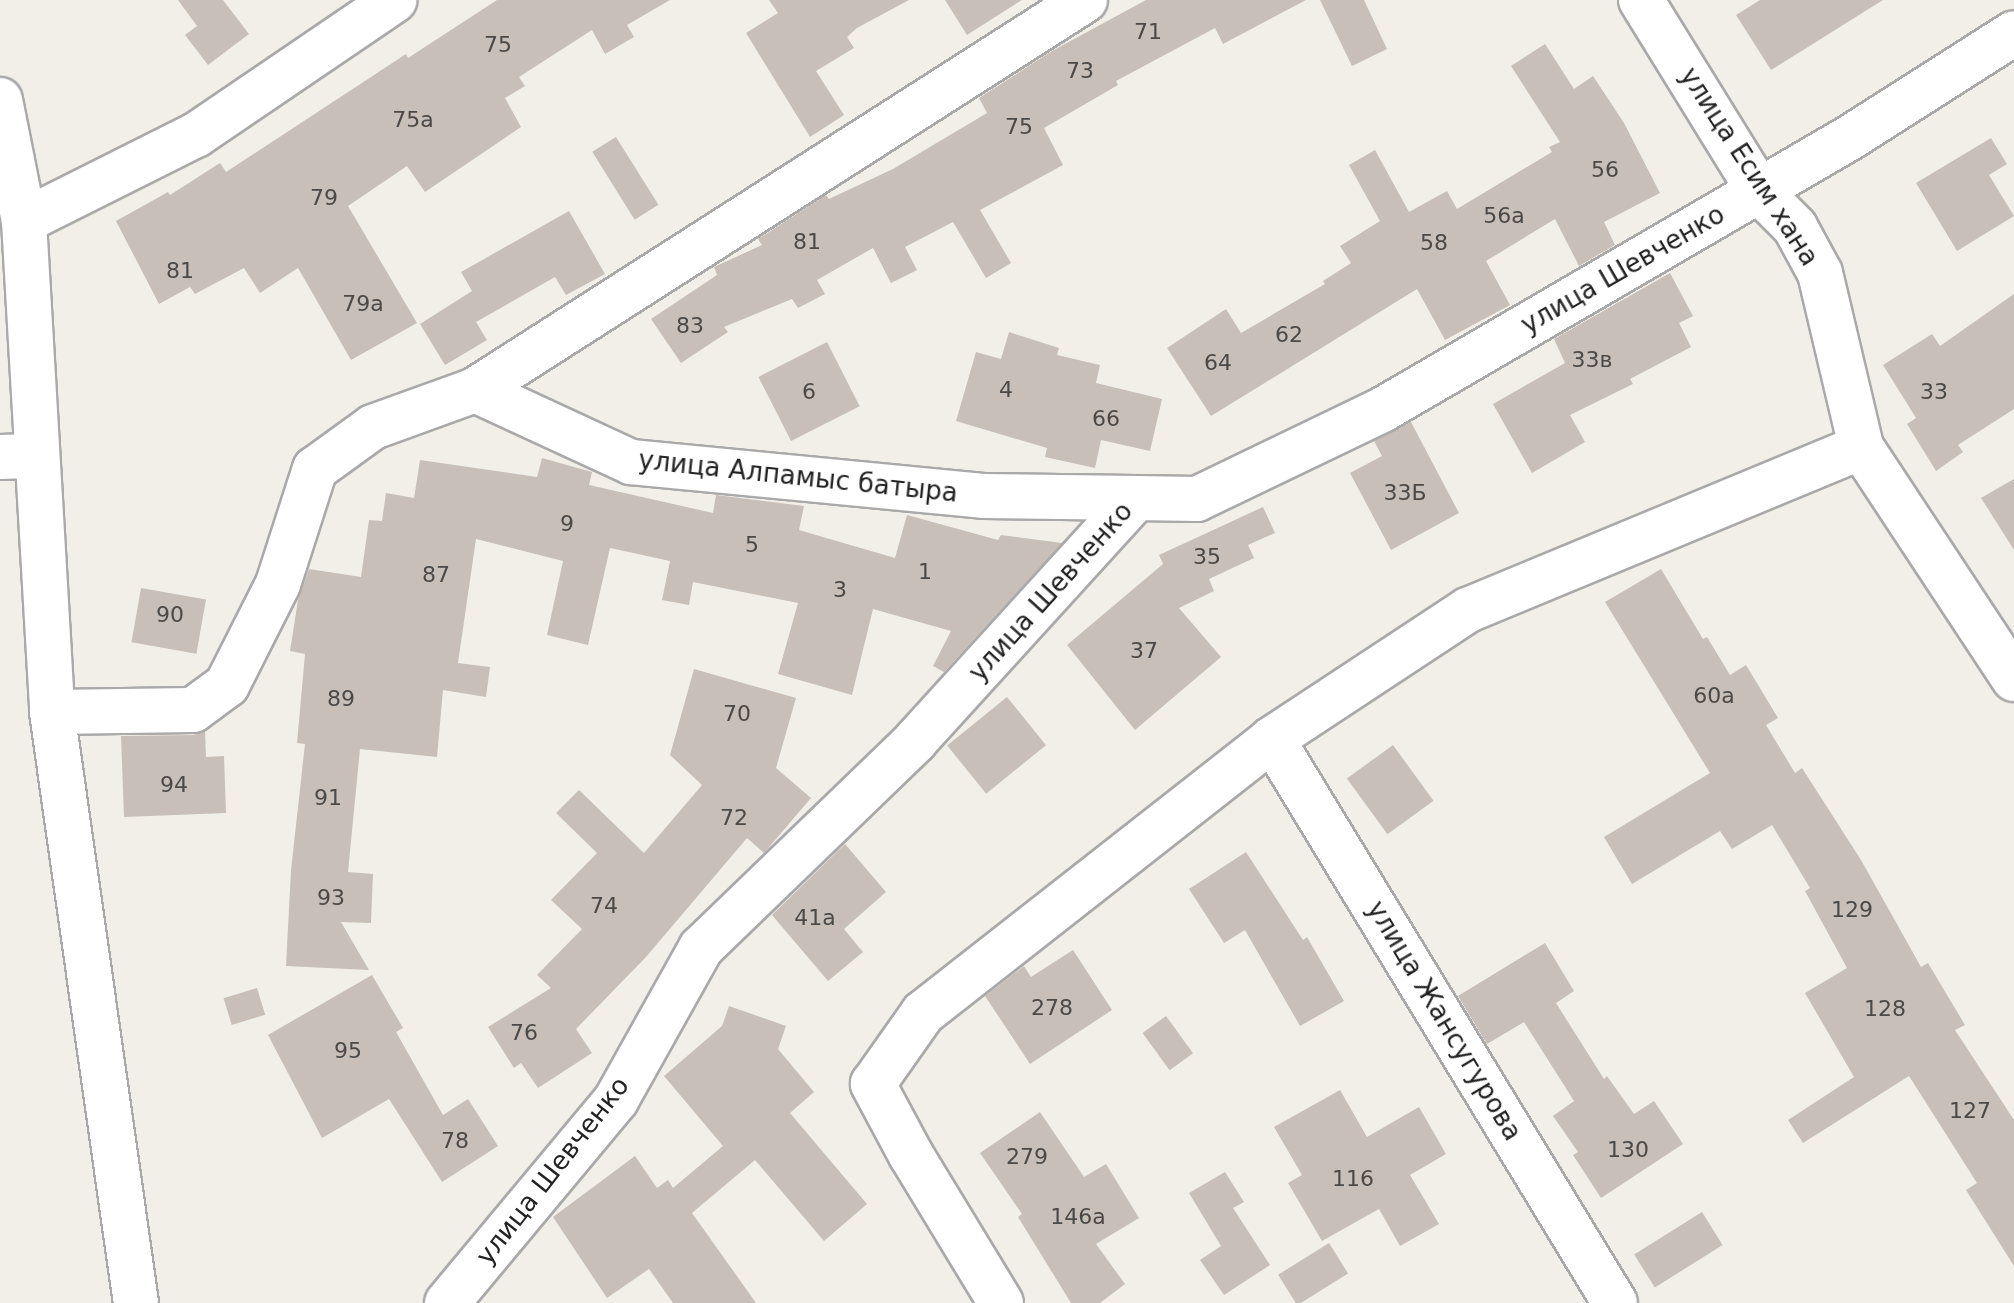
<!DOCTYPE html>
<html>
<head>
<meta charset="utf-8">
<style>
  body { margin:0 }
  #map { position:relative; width:2014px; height:1303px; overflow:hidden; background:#f2efe9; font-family:"DejaVu Sans",sans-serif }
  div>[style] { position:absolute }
  .building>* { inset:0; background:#c7bfb8; transform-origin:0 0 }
  .roads { filter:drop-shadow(2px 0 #a9a9a9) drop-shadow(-2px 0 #a9a9a9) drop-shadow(0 2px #a9a9a9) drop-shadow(0 -2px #a9a9a9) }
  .minor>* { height:44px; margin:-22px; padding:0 22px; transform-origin:22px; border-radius:22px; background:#fff }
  span { translate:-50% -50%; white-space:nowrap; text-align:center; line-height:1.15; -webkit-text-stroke:7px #fff; paint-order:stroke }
  .number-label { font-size:22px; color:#4b4948 }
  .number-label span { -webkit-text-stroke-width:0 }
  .street-label { font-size:26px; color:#222 }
</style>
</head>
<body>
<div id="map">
  <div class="building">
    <div style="clip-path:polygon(178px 0,223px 0,249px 34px,208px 65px,185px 35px,197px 26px)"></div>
    <div style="clip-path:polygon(497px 0,670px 0,627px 25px,634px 37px,605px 54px,592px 30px,519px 77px,525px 86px,505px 98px,521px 127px,425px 192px,407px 166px,348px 206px,417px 323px,351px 360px,298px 268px,260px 293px,244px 268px,195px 294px,190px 287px,159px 304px,116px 221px,168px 192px,170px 195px,220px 163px,226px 172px,406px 54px,408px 58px)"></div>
    <div style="clip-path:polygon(769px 0,909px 0,857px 28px,847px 37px,854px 48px,816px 71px,844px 115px,810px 137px,746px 33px,778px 13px)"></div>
    <div style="clip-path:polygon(945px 0,1022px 0,967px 35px)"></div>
    <div style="clip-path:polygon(1146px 0,1306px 0,1223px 44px,1215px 28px,1116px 81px,1118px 85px,1044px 128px,1063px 165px,980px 210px,1011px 263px,986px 278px,953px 222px,905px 247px,917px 270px,891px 283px,873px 248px,817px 280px,825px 294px,798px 308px,792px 299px,724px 327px,728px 332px,681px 363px,651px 319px,717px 275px,714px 267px,762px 245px,758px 239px,826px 195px,829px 199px,893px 169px,987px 113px,979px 98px,1052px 51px)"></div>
    <div style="clip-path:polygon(1320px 0,1364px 0,1387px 49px,1352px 66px)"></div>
    <div style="clip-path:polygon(1760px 0,1883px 0,1771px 70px,1736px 15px)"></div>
    <div style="clip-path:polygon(1545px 44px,1574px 89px,1593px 76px,1624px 123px,1660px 193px,1604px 222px,1615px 245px,1579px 266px,1555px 219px,1486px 261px,1510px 305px,1445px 340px,1417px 289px,1211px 416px,1167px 348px,1226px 309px,1241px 333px,1325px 284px,1323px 281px,1351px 263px,1340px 246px,1380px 221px,1349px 165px,1375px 150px,1409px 212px,1447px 191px,1457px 209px,1552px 152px,1549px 147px,1560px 142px,1511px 66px)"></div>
    <div style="left:616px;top:137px;width:80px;height:28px;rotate:58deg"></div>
    <div style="clip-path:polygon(1991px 138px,2007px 164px,1989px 175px,2014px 216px,1957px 251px,1916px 183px)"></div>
    <div style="clip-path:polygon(569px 211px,605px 274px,566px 295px,555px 277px,476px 322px,487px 340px,445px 365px,420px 324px,472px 291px,461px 272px)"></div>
    <div style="clip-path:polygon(1670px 273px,1693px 316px,1679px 323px,1691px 347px,1630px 379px,1633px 384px,1570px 415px,1585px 442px,1532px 473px,1493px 404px,1565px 363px,1554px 339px)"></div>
    <div style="clip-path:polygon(2014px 294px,2014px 409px,1958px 445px,1963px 452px,1936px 471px,1907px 424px,1916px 418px,1883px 365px,1932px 334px,1940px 346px)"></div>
    <div style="clip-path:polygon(1009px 332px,1059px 348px,1057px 355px,1100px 365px,1096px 383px,1162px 399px,1150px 451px,1101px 440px,1095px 468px,1045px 457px,1047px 448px,956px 421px,976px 352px,1001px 359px)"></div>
    <div style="left:827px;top:342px;width:72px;height:77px;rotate:63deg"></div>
    <div style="clip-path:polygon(1411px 422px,1459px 513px,1391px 550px,1350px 473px,1382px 456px,1374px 441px)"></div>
    <div style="clip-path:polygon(542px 458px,592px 472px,589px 485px,713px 513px,716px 495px,804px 506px,799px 530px,895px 558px,907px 515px,998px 540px,1001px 535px,1062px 543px,944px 672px,933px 666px,951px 631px,873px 609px,852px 695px,778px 674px,798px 603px,693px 582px,689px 605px,662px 600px,670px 561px,610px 548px,588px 645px,547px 635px,563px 561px,476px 539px,458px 663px,490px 667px,486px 697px,443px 690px,437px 757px,360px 749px,348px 872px,373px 874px,371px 923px,341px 922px,369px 970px,286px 966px,291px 870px,305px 744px,297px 743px,305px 654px,290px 651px,298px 600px,309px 569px,361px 577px,369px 520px,382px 521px,386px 493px,414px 498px,420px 460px,537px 477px)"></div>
    <div style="clip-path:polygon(2014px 479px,2014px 550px,1981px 498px)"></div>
    <div style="clip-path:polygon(1263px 507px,1275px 533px,1248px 545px,1254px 558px,1209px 579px,1214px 591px,1179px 608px,1221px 657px,1135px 730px,1067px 645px,1163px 564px,1159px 555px)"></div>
    <div style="clip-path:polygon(1661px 569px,1703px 639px,1707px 637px,1730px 675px,1746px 665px,1778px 718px,1766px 725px,1795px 773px,1802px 768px,1861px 860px,1921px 967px,1928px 963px,1965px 1025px,1955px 1030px,2014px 1120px,2014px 1266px,1966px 1190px,1977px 1183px,1909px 1076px,1803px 1143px,1788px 1120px,1854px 1077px,1805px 993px,1847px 968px,1805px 891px,1810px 888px,1772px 825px,1732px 849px,1720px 831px,1632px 884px,1604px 837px,1710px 773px,1605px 602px)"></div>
    <div style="left:141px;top:588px;width:66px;height:55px;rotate:10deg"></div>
    <div style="clip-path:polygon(694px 669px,796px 698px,776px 768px,811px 798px,764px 853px,747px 838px,646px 957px,576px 1029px,592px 1053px,538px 1088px,521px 1063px,514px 1068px,488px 1027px,551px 988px,537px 975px,582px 929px,551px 900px,597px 853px,556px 813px,579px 790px,644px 853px,702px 785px,670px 755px)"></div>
    <div style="left:1007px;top:697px;width:62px;height:77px;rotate:51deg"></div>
    <div style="clip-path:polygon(205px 731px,206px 757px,224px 756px,226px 813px,124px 817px,121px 736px,193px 735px)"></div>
    <div style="left:1393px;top:745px;width:69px;height:57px;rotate:54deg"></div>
    <div style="clip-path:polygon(845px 844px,886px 892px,844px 929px,863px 952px,828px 981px,772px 915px)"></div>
    <div style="clip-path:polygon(1246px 852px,1303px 940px,1307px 937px,1344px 1001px,1300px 1026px,1245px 930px,1224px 943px,1189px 889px)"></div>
    <div style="clip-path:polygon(1545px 943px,1574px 991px,1556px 1003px,1604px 1079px,1607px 1076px,1634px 1114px,1654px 1101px,1683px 1144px,1601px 1198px,1573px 1155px,1578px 1152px,1553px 1116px,1574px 1101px,1524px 1022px,1487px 1044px,1458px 996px)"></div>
    <div style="clip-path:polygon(1073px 950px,1112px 1010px,1030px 1064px,985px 996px,1024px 966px,1031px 977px)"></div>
    <div style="clip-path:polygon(372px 975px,403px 1028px,396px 1032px,443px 1115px,468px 1099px,498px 1146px,442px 1182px,389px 1099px,322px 1138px,268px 1035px)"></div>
    <div style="left:257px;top:988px;width:28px;height:35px;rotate:73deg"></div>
    <div style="clip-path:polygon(729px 1006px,786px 1026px,778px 1049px,814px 1092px,790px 1113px,867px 1204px,824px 1241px,755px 1160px,692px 1213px,756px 1303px,673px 1303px,649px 1269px,607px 1298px,553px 1217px,635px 1156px,657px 1188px,668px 1180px,673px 1188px,723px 1146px,664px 1076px,722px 1026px)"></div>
    <div style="left:1166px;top:1016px;width:46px;height:29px;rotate:54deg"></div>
    <div style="clip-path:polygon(1340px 1090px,1367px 1137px,1419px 1107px,1446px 1154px,1410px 1175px,1439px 1224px,1400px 1246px,1379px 1209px,1322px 1241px,1288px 1183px,1302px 1175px,1274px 1127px)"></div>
    <div style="clip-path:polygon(1040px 1112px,1084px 1177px,1106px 1164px,1139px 1218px,1096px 1244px,1125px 1284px,1100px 1303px,1071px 1303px,1018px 1217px,1022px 1214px,980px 1153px)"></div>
    <div style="clip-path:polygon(1225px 1172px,1244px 1202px,1233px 1208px,1270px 1265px,1224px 1295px,1200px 1260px,1221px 1246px,1189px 1193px)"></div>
    <div style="left:1702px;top:1212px;width:39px;height:80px;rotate:58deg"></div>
    <div style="left:1329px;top:1243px;width:36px;height:60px;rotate:58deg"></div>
  </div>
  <div class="roads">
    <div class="minor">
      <div style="left:1641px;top:0;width:225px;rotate:58.3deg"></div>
      <div style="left:1759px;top:191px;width:51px;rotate:45deg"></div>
      <div style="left:1795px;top:227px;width:52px;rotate:61.5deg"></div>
      <div style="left:1820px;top:273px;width:179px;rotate:76.7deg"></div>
      <div style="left:1861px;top:447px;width:278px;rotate:56.6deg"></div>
      <div style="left:0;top:100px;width:123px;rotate:78.8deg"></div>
      <div style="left:24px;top:221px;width:492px;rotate:86.7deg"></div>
      <div style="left:52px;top:712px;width:597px;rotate:81.91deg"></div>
      <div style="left:24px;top:221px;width:192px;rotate:-26.6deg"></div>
      <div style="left:196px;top:135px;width:240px;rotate:-34.2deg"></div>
      <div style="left:475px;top:390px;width:172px;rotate:24.8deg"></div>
      <div style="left:631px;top:462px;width:356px;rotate:5.5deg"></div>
      <div style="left:985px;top:496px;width:151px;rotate:0.8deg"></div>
      <div style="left:0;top:457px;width:37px;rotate:-2deg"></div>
      <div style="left:52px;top:712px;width:141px;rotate:-0.8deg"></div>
      <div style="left:193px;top:710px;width:42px;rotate:-36.3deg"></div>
      <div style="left:227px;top:685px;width:113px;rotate:-63.2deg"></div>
      <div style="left:278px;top:584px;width:121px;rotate:-72.2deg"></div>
      <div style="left:315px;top:469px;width:72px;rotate:-35.9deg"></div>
      <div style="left:373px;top:427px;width:109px;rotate:-19.9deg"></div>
      <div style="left:475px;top:390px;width:724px;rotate:-32.59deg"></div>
      <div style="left:1272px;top:739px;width:660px;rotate:58.69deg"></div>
      <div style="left:447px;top:1303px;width:264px;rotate:-50.2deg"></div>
      <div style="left:616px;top:1100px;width:174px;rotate:-60.8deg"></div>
      <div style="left:701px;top:948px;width:298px;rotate:-44deg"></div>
      <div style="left:915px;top:741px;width:328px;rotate:-47.7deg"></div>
      <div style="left:1136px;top:498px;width:61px;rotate:0.9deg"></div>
      <div style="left:1197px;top:499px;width:205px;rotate:-25.7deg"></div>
      <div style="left:1382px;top:410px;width:543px;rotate:-30.2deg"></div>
      <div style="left:1851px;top:137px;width:193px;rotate:-32.5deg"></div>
      <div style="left:1001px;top:1303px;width:173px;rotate:-121.3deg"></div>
      <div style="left:911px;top:1155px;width:81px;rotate:-118.2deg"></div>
      <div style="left:873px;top:1084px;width:87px;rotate:-54.8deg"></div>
      <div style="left:923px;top:1013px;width:444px;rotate:-38.1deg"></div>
      <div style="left:1272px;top:739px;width:235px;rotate:-33.4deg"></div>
      <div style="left:1468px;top:610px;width:425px;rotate:-22.5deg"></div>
    </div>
  </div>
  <div class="number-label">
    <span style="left:1148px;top:32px">71</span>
    <span style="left:498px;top:45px">75</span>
    <span style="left:1080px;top:71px">73</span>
    <span style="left:413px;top:120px">75а</span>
    <span style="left:1019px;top:127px">75</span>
    <span style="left:1605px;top:170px">56</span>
    <span style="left:324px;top:198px">79</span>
    <span style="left:1504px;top:216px">56а</span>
    <span style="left:807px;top:242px">81</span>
    <span style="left:1434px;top:243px">58</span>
    <span style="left:180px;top:271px">81</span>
    <span style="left:363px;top:304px">79а</span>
    <span style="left:690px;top:326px">83</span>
    <span style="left:1289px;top:335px">62</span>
    <span style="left:1592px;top:360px">33в</span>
    <span style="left:1218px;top:363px">64</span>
    <span style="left:1006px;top:390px">4</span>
    <span style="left:809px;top:392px">6</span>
    <span style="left:1934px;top:392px">33</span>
    <span style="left:1106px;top:419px">66</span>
    <span style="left:1405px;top:493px">33Б</span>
    <span style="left:567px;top:524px">9</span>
    <span style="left:752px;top:545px">5</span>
    <span style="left:1207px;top:557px">35</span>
    <span style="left:925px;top:572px">1</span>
    <span style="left:436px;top:575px">87</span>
    <span style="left:840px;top:590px">3</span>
    <span style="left:170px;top:615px">90</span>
    <span style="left:1144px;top:651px">37</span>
    <span style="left:1714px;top:696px">60а</span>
    <span style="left:341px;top:699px">89</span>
    <span style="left:737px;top:714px">70</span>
    <span style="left:174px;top:785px">94</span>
    <span style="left:328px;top:798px">91</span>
    <span style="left:734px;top:818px">72</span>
    <span style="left:331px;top:898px">93</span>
    <span style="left:604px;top:906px">74</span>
    <span style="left:1852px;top:910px">129</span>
    <span style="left:815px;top:918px">41а</span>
    <span style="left:1052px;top:1008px">278</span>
    <span style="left:1885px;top:1009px">128</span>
    <span style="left:524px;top:1033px">76</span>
    <span style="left:348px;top:1051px">95</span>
    <span style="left:1970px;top:1111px">127</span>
    <span style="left:455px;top:1141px">78</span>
    <span style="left:1628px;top:1150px">130</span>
    <span style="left:1027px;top:1157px">279</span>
    <span style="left:1353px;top:1179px">116</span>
    <span style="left:1078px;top:1217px">146а</span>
  </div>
  <div class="street-label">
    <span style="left:1749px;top:167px;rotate:57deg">улица Есим хана</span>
    <span style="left:1623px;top:270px;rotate:-30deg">улица Шевченко</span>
    <span style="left:798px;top:477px;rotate:6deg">улица Алпамыс батыра</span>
    <span style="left:1051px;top:592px;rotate:-48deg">улица Шевченко</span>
    <span style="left:1444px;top:1021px;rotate:59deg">улица Жансугурова</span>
    <span style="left:553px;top:1171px;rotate:-52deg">улица Шевченко</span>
  </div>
</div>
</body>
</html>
